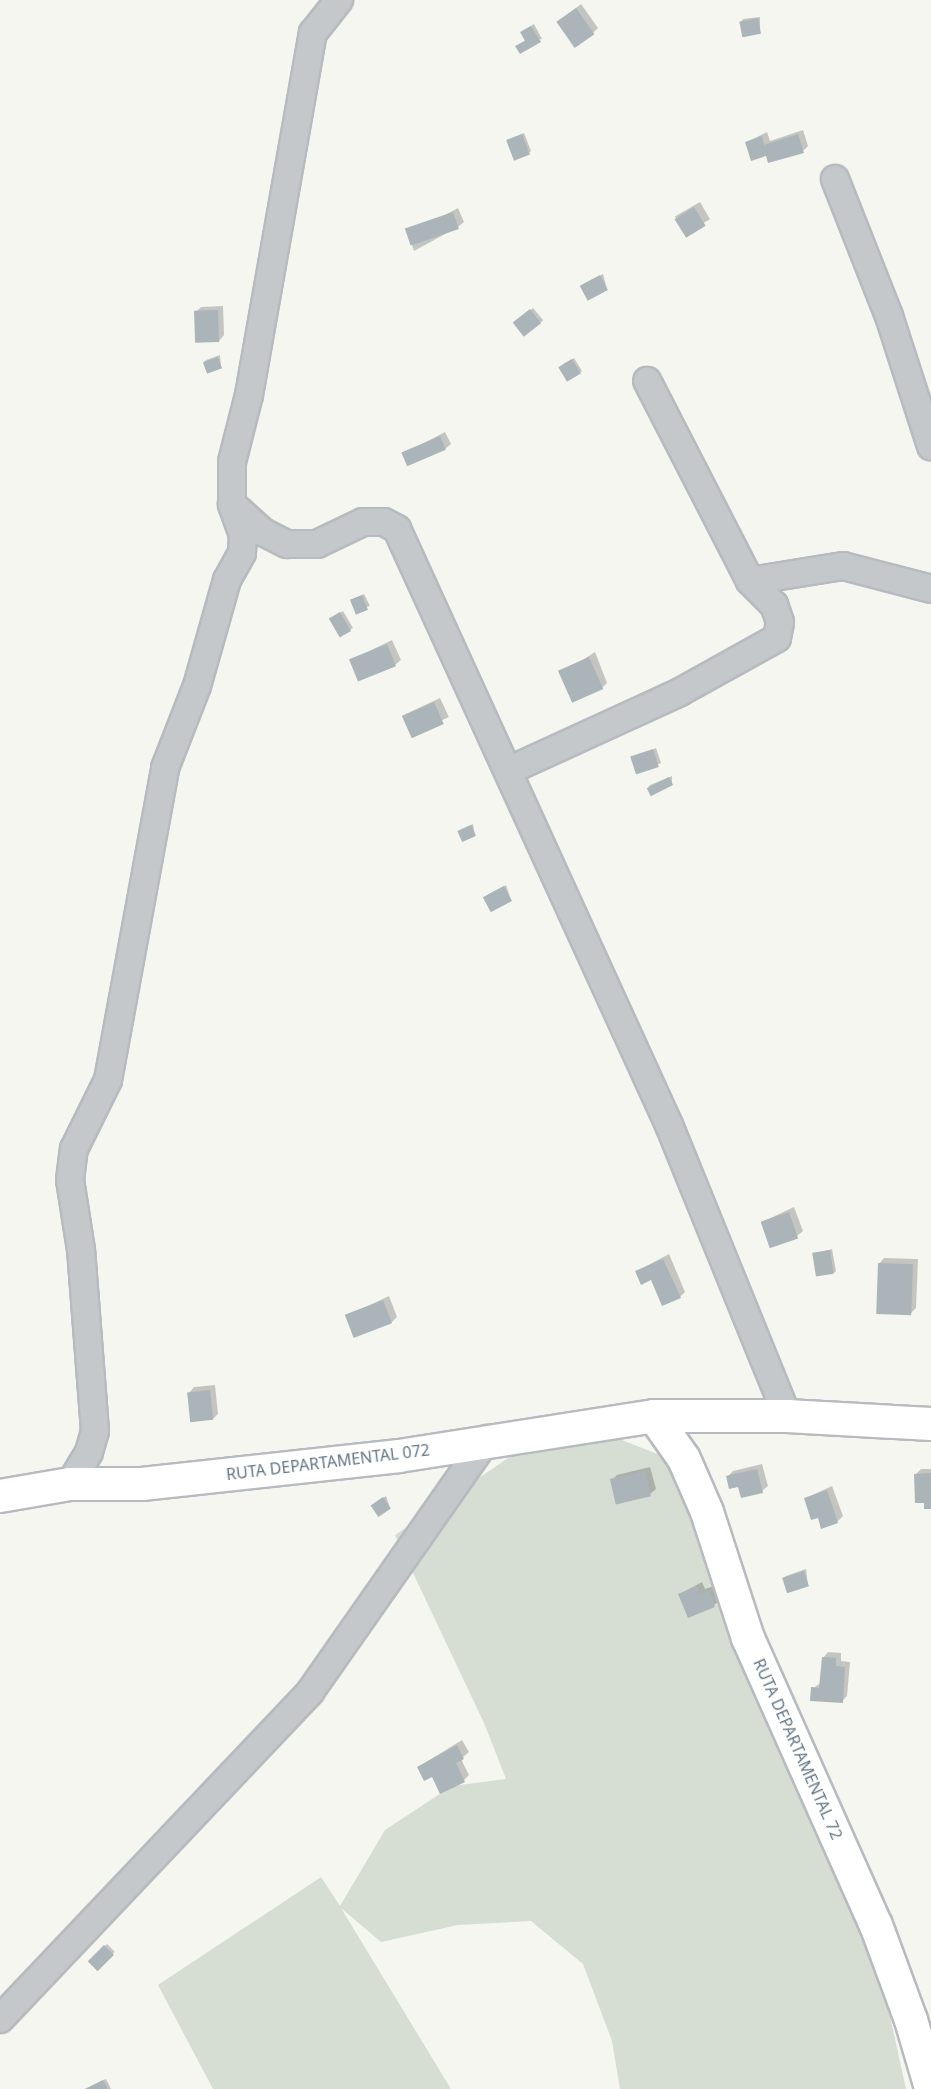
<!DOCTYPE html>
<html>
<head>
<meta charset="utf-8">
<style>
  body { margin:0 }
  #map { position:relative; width:931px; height:2089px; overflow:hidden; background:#f6f6f1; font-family:"Noto Sans",sans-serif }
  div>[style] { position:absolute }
  .green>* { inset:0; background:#d6ddd2 }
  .shadow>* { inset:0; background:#0003; transform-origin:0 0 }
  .building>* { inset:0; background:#abb4b9; transform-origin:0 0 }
  .roads { filter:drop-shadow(2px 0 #b7bbbf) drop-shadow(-2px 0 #b7bbbf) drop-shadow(0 2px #b7bbbf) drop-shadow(0 -2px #b7bbbf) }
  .minor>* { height:26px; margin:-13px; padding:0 13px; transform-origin:13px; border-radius:13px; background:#c4c8cb }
  .major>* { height:32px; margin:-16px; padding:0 16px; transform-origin:16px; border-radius:16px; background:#fff }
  span { translate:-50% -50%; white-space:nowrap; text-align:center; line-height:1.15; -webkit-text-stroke:6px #fff; paint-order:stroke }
  .street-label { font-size:16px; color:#627685 }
</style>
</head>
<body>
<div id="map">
  <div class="green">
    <div style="clip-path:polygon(614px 1437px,670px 1459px,699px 1529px,764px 1714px,881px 1975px,906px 2089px,620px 2089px,612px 2041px,583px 1964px,531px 1921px,458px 1925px,381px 1942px,341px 1908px,451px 2089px,213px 2089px,158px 1985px,321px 1877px,340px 1906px,385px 1830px,452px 1786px,506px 1779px,484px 1723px,395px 1535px,533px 1441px)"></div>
  </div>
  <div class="shadow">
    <div style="clip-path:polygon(581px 4px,598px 28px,593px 33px,558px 22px)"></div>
    <div style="clip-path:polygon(760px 17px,760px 32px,741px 22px,743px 19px)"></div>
    <div style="clip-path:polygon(534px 24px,542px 39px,519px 44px,526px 40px,524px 30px)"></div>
    <div style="clip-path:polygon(803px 130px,808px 146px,803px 151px,767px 154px,747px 142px,767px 132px,770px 141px)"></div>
    <div style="clip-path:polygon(524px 133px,531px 151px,529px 153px,508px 140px)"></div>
    <div style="left:700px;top:202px;width:20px;height:29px;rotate:60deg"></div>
    <div style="clip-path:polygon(458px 208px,464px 222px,458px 227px,414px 251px,409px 237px,415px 231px)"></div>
    <div style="clip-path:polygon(603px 274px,607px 289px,584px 284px)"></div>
    <div style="clip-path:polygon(223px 306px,224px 335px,219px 341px,196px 312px,201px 307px)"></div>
    <div style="left:533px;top:308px;width:16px;height:23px;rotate:50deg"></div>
    <div style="clip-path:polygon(220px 355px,221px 367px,204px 362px,206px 360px)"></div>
    <div style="clip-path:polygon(574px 358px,582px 371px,580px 373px,563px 364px)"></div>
    <div style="clip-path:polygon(445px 432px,451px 444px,445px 449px,404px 454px)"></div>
    <div style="left:364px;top:594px;width:13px;height:14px;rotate:63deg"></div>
    <div style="clip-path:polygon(343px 611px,353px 628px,340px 636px,333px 617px)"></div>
    <div style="clip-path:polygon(392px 640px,401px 660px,395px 665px,351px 660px)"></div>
    <div style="clip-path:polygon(595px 652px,607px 683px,602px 688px,561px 674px)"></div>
    <div style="left:440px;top:698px;width:21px;height:42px;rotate:65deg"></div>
    <div style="clip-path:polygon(656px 748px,661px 763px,637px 773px,635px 757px)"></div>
    <div style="clip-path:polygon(672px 776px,672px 784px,648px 787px,650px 785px)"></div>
    <div style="clip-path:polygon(473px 824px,475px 835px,459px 831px,462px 829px)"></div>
    <div style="clip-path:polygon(506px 885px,511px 900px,487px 895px)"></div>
    <div style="clip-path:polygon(794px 1207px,803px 1231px,797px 1236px,762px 1222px)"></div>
    <div style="clip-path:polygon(832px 1249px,836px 1271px,834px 1273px,813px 1254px)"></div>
    <div style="clip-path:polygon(669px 1254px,685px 1292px,680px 1297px,637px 1271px)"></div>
    <div style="clip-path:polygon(884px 1258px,918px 1259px,916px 1308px,911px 1313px,879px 1264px)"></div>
    <div style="clip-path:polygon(389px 1296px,397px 1317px,392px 1322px,347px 1316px)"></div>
    <div style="clip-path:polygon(215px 1385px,218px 1414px,213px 1419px,189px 1393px,194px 1387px)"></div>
    <div style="clip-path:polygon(762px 1464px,768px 1486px,762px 1491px,727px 1477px,733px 1471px)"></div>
    <div style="clip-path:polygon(650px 1467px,656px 1489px,650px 1494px,612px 1480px,617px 1475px)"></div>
    <div style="clip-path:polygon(921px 1469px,931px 1469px,931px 1507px,916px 1474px)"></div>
    <div style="clip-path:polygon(832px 1486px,843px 1516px,837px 1522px,818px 1516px,806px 1498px)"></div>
    <div style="clip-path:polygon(386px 1496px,390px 1508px,375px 1503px)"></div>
    <div style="clip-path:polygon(806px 1569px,808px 1585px,783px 1578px,786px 1576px)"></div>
    <div style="clip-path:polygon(702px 1582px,705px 1589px,714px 1586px,720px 1600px,714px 1605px,680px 1594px)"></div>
    <div style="clip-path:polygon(828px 1652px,841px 1653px,841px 1661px,850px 1662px,847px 1696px,842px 1701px,813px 1688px,821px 1683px,823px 1658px)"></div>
    <div style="clip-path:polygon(462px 1740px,469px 1752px,461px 1759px,469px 1775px,464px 1780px,418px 1767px)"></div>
    <div style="left:107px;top:1944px;width:11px;height:25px;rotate:45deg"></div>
    <div style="clip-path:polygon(106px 2079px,111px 2089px,85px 2089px)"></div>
  </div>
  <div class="building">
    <div style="left:576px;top:8px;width:32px;height:24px;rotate:55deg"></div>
    <div style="left:758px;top:18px;width:16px;height:19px;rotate:79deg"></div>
    <div style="clip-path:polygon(531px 26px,541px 42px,520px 54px,515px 46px,525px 41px,520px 32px)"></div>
    <div style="left:522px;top:134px;width:22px;height:17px;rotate:69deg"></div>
    <div style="clip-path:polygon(798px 134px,804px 153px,768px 163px,766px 156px,751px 161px,745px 142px,762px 136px,764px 145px)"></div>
    <div style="left:694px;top:207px;width:22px;height:23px;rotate:58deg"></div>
    <div style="left:453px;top:212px;width:18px;height:51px;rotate:71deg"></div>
    <div style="left:600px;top:275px;width:17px;height:23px;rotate:62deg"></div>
    <div style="left:530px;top:309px;width:18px;height:22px;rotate:52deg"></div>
    <div style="left:218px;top:310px;width:32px;height:24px;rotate:88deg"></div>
    <div style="left:218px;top:357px;width:12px;height:16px;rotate:70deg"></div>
    <div style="left:572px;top:359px;width:17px;height:16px;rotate:59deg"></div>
    <div style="left:440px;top:436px;width:15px;height:42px;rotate:67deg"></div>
    <div style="left:362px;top:595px;width:16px;height:13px;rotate:68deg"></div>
    <div style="left:340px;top:612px;width:22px;height:13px;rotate:60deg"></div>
    <div style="left:387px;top:644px;width:24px;height:41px;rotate:68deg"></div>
    <div style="left:589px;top:657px;width:35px;height:34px;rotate:66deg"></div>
    <div style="left:434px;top:702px;width:24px;height:35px;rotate:66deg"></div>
    <div style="left:653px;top:749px;width:19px;height:24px;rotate:72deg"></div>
    <div style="left:669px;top:777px;width:9px;height:25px;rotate:63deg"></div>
    <div style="left:471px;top:825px;width:12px;height:15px;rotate:66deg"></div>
    <div style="left:504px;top:886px;width:17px;height:24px;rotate:62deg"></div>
    <div style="left:789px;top:1212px;width:28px;height:30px;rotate:71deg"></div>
    <div style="left:830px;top:1250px;width:24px;height:18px;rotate:81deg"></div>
    <div style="clip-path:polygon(663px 1259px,681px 1298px,662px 1306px,651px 1280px,641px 1285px,635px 1271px)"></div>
    <div style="left:878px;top:1263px;width:35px;height:51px;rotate:2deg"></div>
    <div style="left:383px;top:1300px;width:25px;height:41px;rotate:69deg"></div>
    <div style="left:210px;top:1390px;width:30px;height:23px;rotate:84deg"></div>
    <div style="clip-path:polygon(757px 1469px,763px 1493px,741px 1498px,738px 1487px,729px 1489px,726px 1476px)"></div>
    <div style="left:645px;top:1471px;width:26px;height:36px;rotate:77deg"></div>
    <div style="clip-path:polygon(931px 1473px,931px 1509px,924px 1509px,924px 1503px,915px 1503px,914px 1474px)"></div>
    <div style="clip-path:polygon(827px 1490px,838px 1523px,821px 1529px,818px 1518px,811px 1520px,804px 1498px)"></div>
    <div style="left:383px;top:1497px;width:14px;height:15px;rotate:56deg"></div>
    <div style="left:804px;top:1571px;width:16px;height:23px;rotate:72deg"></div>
    <div style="clip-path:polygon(697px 1586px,700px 1594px,709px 1590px,715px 1607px,688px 1618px,678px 1594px)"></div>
    <div style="clip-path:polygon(822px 1657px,836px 1658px,836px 1666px,845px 1667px,843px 1703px,810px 1701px,811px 1687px,819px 1688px)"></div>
    <div style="clip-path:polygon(457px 1745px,464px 1759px,456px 1763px,465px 1782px,440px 1794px,432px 1777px,424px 1781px,417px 1767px)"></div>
    <div style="left:104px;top:1945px;width:14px;height:23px;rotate:45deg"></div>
    <div style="clip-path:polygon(103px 2080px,108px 2089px,85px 2089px)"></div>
  </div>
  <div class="roads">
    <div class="minor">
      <div style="left:835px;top:179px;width:147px;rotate:68.5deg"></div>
      <div style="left:889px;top:316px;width:137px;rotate:72.1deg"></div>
      <div style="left:234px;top:506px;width:39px;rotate:42deg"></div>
      <div style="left:263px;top:532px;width:27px;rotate:27deg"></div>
      <div style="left:287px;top:544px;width:30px"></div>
      <div style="left:317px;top:544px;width:51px;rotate:-25.6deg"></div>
      <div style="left:363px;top:522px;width:21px"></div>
      <div style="left:384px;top:522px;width:15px;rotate:28deg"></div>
      <div style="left:397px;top:529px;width:655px;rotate:65.47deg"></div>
      <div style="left:669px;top:1125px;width:314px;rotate:67.9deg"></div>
      <div style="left:750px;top:581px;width:94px;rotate:-9.2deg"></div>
      <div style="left:843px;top:566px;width:91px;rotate:14.6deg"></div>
      <div style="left:510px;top:770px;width:187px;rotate:-24.6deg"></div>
      <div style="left:680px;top:692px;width:111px;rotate:-29.1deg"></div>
      <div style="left:777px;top:638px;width:16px;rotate:-79deg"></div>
      <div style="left:780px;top:622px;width:18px;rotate:-109deg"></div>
      <div style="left:774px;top:605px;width:34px;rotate:-135deg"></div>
      <div style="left:750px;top:581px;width:225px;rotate:-117.2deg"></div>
      <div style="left:70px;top:1484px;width:37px;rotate:-59deg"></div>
      <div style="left:89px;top:1452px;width:22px;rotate:-74deg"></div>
      <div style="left:95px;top:1431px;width:182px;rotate:-94.4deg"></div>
      <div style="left:81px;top:1250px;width:71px;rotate:-98.9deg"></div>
      <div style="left:70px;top:1180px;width:31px;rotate:-83deg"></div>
      <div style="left:74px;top:1149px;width:77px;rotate:-63.8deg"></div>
      <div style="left:108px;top:1080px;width:317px;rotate:-79.6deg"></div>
      <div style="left:165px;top:768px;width:88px;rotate:-68.7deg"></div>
      <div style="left:197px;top:686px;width:110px;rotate:-74.2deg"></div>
      <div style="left:227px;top:580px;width:31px;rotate:-61deg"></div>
      <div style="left:242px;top:553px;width:18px;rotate:-87deg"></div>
      <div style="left:243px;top:535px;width:33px;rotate:-110deg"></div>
      <div style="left:232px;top:504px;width:42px;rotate:-90deg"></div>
      <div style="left:232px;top:462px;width:69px;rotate:-75.8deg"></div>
      <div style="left:249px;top:395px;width:368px;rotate:-80deg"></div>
      <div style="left:313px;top:33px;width:42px;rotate:-51.8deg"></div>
      <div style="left:0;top:2019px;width:451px;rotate:-46.5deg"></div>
      <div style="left:310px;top:1692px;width:309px;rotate:-55deg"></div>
    </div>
    <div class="major">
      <div style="left:654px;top:1416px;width:52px;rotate:55.1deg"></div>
      <div style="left:684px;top:1459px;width:58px;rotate:66.5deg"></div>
      <div style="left:707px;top:1512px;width:133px;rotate:72deg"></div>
      <div style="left:748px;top:1638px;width:314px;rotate:66deg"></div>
      <div style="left:876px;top:1925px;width:101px;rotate:69.8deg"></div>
      <div style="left:911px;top:2020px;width:71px;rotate:73.6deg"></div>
      <div style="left:0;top:1496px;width:71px;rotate:-9.7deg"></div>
      <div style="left:70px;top:1484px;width:72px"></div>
      <div style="left:142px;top:1484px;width:259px;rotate:-6.2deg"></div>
      <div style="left:399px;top:1456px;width:258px;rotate:-8.9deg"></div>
      <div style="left:654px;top:1416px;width:133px"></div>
      <div style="left:787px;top:1416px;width:144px;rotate:3.2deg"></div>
    </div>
  </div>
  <div class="street-label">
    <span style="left:328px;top:1462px;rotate:-7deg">RUTA DEPARTAMENTAL 072</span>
    <span style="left:798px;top:1749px;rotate:66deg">RUTA DEPARTAMENTAL 72</span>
  </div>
</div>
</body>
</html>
